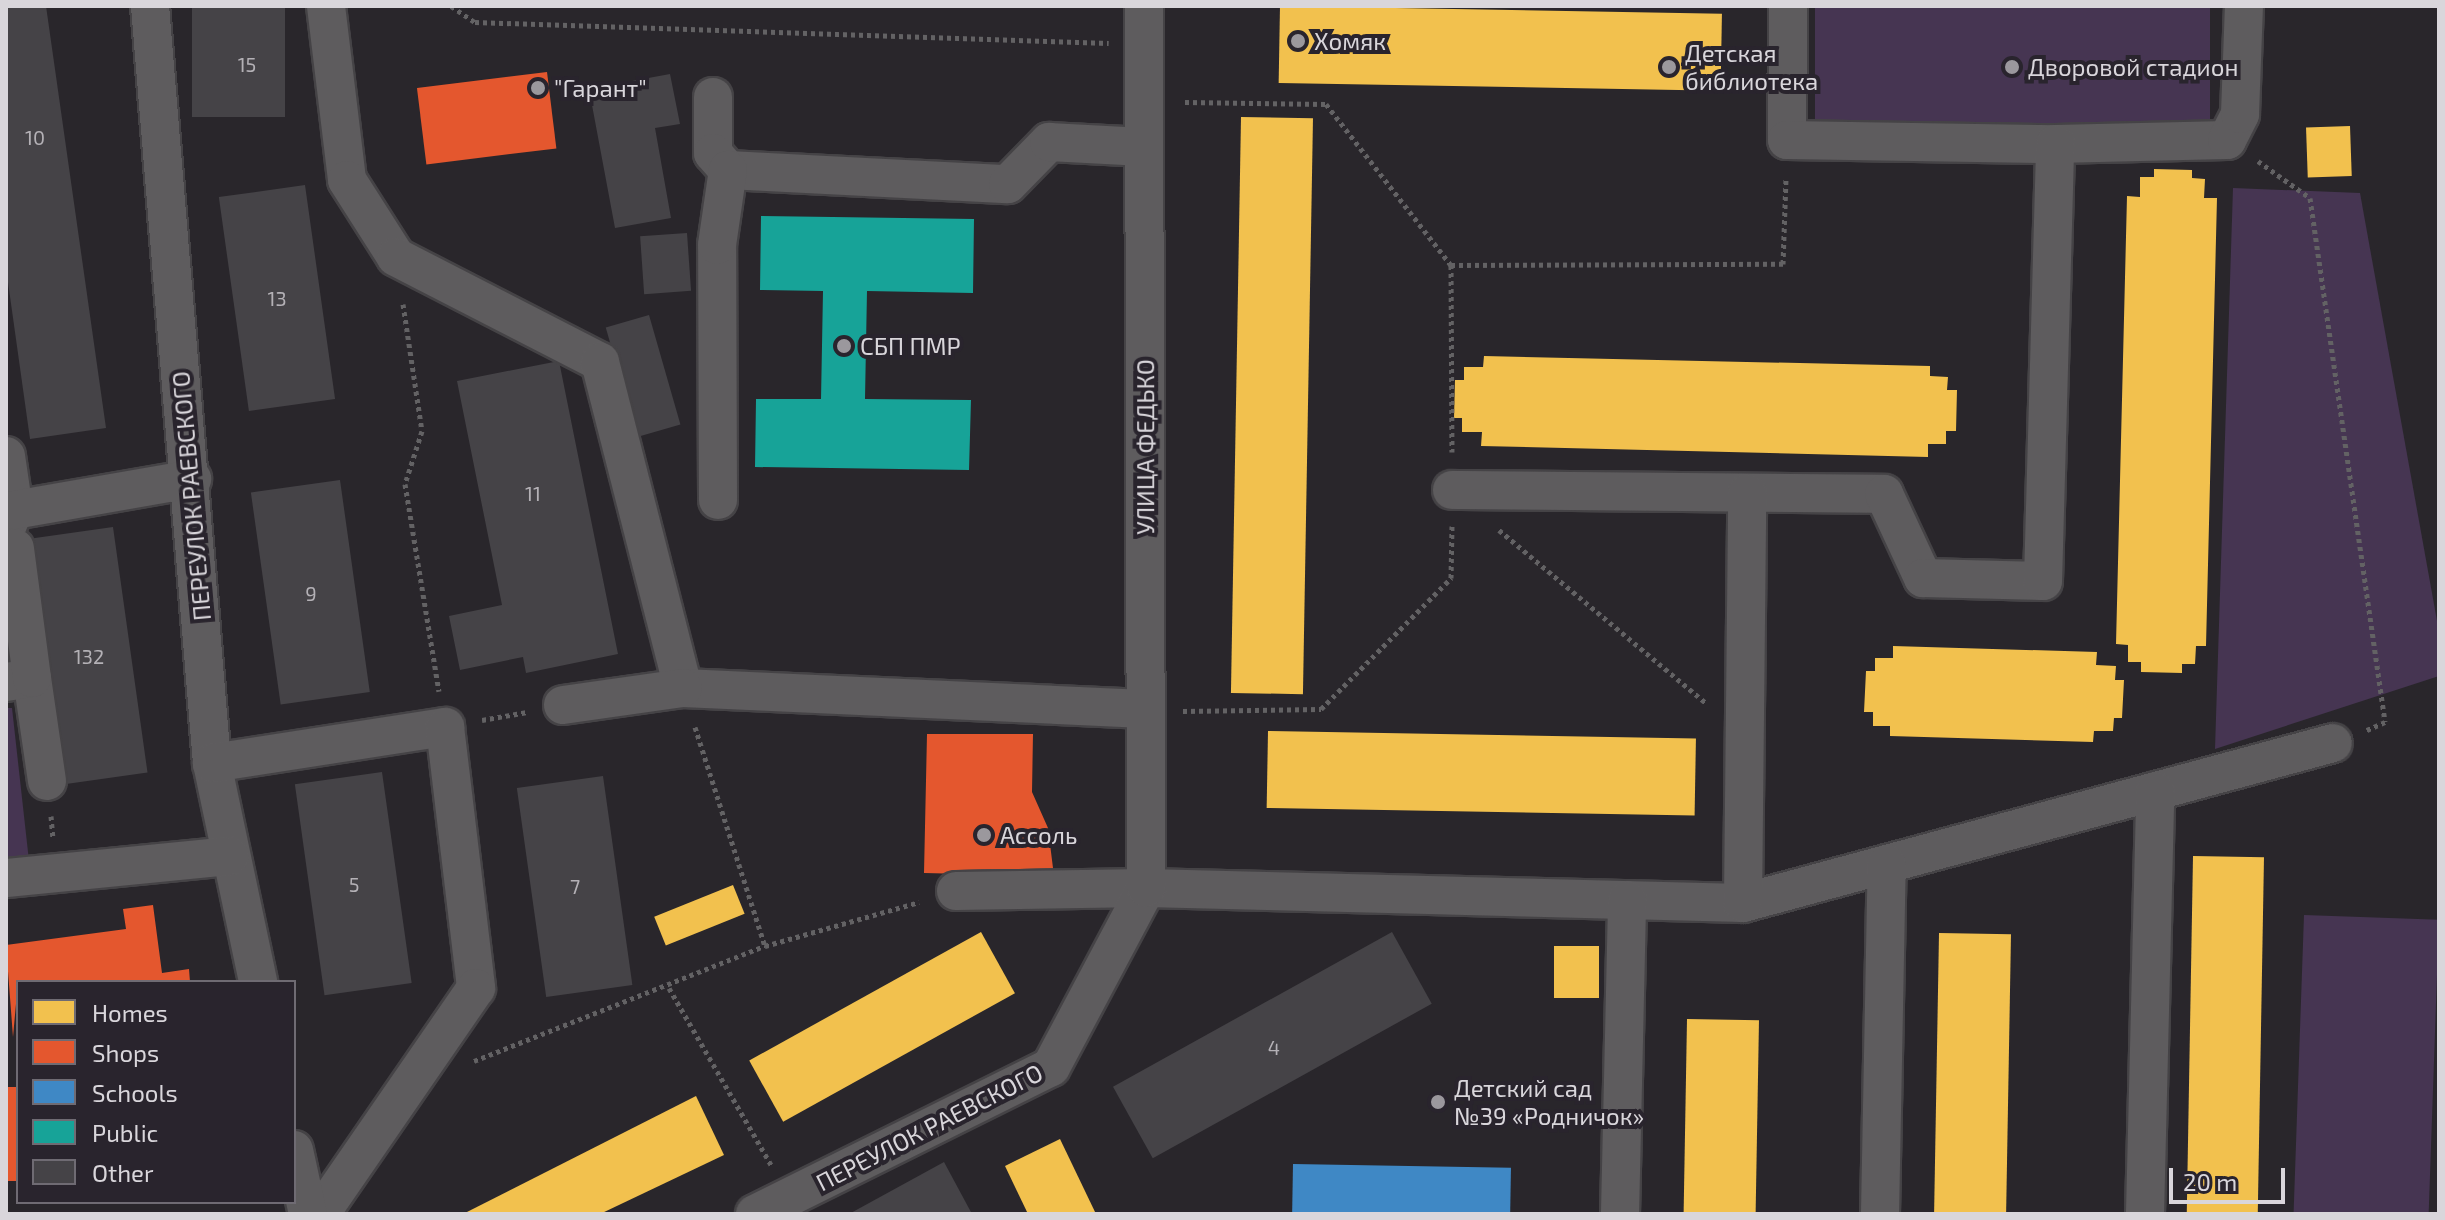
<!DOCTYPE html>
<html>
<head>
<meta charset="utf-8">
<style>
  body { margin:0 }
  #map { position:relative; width:2445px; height:1220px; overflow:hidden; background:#29262b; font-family:"Exo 2",sans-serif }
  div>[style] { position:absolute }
  .green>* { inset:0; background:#463552; transform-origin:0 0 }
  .homes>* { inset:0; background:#f2c14e; transform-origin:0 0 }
  .shops>* { inset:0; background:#e4572e; transform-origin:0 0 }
  .schools>* { inset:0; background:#3f88c5; transform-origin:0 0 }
  .public>* { inset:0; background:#17a398 }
  .building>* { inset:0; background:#454347; transform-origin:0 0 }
  .path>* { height:5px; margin-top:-2.5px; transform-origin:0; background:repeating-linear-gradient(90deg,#636264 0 4px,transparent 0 8px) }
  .roads { filter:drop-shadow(2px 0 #454346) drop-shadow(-2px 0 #454346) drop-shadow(0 2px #454346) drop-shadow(0 -2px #454346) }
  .minor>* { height:38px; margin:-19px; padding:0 19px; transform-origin:19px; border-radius:19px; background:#5e5c5e }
  .dots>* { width:22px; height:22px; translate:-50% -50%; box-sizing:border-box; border:4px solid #29242d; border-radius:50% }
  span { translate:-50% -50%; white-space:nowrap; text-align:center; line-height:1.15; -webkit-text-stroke:8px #29242d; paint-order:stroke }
  .number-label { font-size:20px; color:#b4b1b6 }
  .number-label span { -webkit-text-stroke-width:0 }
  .poi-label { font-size:24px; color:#d9d6db }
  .left { translate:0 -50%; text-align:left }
  .street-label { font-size:24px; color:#d9d6db }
  .frame { position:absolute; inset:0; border:8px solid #d9d6db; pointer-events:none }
  .legend { position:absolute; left:16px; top:980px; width:280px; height:224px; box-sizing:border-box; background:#29242d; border:2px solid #6f6b73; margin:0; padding:10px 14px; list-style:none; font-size:24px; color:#d9d6db }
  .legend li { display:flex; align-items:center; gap:16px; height:40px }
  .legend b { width:40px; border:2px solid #6f6b73 }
  .scale { position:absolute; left:2169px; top:1168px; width:116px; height:36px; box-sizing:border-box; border:4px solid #d9d6db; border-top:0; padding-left:10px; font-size:24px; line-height:28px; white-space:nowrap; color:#d9d6db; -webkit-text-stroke:6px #29242d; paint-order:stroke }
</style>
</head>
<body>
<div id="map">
  <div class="green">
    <div style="left:1815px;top:6px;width:395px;height:122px"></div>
    <div style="clip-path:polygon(2233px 188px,2360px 193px,2439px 632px,2439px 676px,2215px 749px)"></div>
    <div style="clip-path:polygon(6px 708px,12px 708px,30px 870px,6px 873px)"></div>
    <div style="left:2304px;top:915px;width:135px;height:299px;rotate:2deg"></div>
  </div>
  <div class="homes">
    <div style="left:1280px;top:6px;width:442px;height:77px;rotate:1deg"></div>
    <div style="left:1241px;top:117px;width:72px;height:576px;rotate:1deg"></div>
    <div style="left:2350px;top:126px;width:50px;height:44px;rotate:88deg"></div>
    <div style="clip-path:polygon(2154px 169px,2192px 170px,2192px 178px,2205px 179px,2204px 198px,2217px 198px,2206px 646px,2196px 646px,2195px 664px,2182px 664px,2182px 673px,2141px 672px,2141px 662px,2128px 662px,2128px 645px,2116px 644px,2127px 196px,2140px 197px,2140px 177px,2154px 177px)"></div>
    <div style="clip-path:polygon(1484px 356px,1930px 366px,1930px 376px,1948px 377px,1947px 390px,1957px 390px,1956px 431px,1946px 431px,1946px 444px,1928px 444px,1928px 457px,1481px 446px,1482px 432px,1462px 432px,1462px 418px,1454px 418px,1455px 380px,1464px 380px,1464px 367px,1483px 367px)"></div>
    <div style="clip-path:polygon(1893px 646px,2097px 652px,2096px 665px,2116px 666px,2115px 680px,2124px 680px,2122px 718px,2114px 718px,2113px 731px,2094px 731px,2093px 742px,1890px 736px,1890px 726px,1873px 726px,1873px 712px,1864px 712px,1866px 671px,1875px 671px,1875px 658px,1893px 658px)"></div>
    <div style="left:1268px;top:731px;width:428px;height:77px;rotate:1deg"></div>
    <div style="left:2193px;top:856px;width:71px;height:358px;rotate:1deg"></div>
    <div style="left:733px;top:885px;width:31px;height:85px;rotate:68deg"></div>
    <div style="left:981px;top:932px;width:70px;height:265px;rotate:61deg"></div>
    <div style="left:1939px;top:933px;width:72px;height:281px;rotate:1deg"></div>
    <div style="left:1554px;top:946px;width:45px;height:52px"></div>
    <div style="left:1687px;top:1019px;width:72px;height:195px;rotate:1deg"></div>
    <div style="clip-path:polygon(696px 1096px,724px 1155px,600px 1214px,463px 1214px)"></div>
    <div style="clip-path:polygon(1060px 1139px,1096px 1214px,1028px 1214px,1005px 1166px)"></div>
  </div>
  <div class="shops">
    <div style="left:547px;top:72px;width:77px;height:131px;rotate:83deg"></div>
    <div style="clip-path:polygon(927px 734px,1033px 734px,1032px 792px,1048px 828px,1054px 876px,924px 873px)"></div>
    <div style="clip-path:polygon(153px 905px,162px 973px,189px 969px,190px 982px,18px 982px,13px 1037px,6px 945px,126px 929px,123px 909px)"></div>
    <div style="left:18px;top:1087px;width:94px;height:12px;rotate:90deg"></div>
  </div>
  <div class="schools">
    <div style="left:1293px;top:1164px;width:218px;height:50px;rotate:1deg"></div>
  </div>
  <div class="public">
    <div style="clip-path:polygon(761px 216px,974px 219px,973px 293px,867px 291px,865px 399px,971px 400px,969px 470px,755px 467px,756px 399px,821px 399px,823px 291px,760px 290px)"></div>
  </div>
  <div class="building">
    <div style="clip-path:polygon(6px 6px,46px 6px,106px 428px,30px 439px,6px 268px)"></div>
    <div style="left:192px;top:6px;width:93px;height:111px"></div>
    <div style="clip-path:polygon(670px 74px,680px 124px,655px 128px,671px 218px,615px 228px,589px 89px)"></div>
    <div style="left:305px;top:185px;width:216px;height:87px;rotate:82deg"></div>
    <div style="left:687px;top:233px;width:58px;height:47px;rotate:86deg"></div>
    <div style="left:649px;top:315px;width:114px;height:45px;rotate:74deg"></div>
    <div style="clip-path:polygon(559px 361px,618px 654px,526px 673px,523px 657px,460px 670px,449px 616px,502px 605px,457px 381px)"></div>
    <div style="left:340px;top:480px;width:214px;height:90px;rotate:82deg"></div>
    <div style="left:113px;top:527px;width:248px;height:84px;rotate:82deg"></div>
    <div style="left:382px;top:772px;width:213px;height:88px;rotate:82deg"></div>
    <div style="left:603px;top:776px;width:211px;height:87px;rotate:82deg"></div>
    <div style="left:1392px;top:932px;width:82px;height:319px;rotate:61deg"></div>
    <div style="clip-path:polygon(944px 1162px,972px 1214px,849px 1214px)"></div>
  </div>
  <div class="path">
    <div style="left:451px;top:6px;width:29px;rotate:34deg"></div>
    <div style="left:475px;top:22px;width:634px;rotate:1.9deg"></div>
    <div style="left:1185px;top:102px;width:141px;rotate:0.8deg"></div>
    <div style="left:1326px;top:104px;width:204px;rotate:52.2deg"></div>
    <div style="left:1451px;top:265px;width:332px;rotate:-0.2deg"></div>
    <div style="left:1783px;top:264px;width:86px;rotate:-88deg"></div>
    <div style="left:2258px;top:161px;width:64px;rotate:35.4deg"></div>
    <div style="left:2310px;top:198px;width:529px;rotate:81.85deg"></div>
    <div style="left:2385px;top:722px;width:20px;rotate:156deg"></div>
    <div style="left:1451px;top:265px;width:187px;rotate:89.7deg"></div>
    <div style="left:403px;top:304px;width:128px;rotate:81.5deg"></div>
    <div style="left:422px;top:431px;width:56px;rotate:107.8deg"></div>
    <div style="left:405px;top:484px;width:210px;rotate:80.7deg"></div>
    <div style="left:1499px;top:530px;width:270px;rotate:39.9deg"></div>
    <div style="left:1183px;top:711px;width:138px;rotate:-0.8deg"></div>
    <div style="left:1321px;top:709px;width:185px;rotate:-45.2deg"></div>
    <div style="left:1451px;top:578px;width:52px;rotate:-88.9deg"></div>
    <div style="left:482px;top:720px;width:46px;rotate:-10.1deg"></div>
    <div style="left:695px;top:727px;width:230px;rotate:72.3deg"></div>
    <div style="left:51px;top:816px;width:22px;rotate:85deg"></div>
    <div style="left:669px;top:988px;width:204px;rotate:60deg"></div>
    <div style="left:474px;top:1061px;width:313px;rotate:-21.6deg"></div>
    <div style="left:765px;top:946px;width:160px;rotate:-15.9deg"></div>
  </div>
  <div class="roads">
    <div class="minor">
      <div style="left:150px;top:6px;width:760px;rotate:85.32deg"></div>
      <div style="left:212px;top:763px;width:224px;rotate:78.1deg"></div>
      <div style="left:326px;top:6px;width:175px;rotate:83.1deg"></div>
      <div style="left:347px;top:180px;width:91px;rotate:57.5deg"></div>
      <div style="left:396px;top:257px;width:229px;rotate:27.2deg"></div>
      <div style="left:600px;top:362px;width:336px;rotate:75.7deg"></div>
      <div style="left:683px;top:688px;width:462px;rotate:2.6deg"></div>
      <div style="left:1788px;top:6px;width:134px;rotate:90.4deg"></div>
      <div style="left:1787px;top:140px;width:268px;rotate:0.9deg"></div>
      <div style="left:2055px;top:144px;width:172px;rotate:-1.3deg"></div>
      <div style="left:2227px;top:140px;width:29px;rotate:-63deg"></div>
      <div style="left:2240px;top:114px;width:108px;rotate:-87.9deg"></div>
      <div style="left:713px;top:97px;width:56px;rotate:90deg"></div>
      <div style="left:713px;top:153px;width:23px;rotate:49deg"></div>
      <div style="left:728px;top:170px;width:280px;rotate:2.9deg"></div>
      <div style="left:1008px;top:184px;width:59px;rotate:-45.7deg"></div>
      <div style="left:1049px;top:142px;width:95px;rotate:3deg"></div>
      <div style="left:6px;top:456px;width:55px;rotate:81.6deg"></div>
      <div style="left:14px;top:510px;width:21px;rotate:113deg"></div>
      <div style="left:1452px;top:490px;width:432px;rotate:0.5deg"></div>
      <div style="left:1884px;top:494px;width:93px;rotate:65.1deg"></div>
      <div style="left:1923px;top:578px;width:120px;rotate:1.4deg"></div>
      <div style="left:2043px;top:581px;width:437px;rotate:-88.4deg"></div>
      <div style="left:718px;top:500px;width:255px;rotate:-90.2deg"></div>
      <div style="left:717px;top:245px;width:76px;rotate:-81.7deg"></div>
      <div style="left:14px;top:510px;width:181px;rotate:-9.9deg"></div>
      <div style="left:32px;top:678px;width:104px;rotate:81.7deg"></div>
      <div style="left:6px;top:682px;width:26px;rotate:-9deg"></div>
      <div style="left:32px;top:678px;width:131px;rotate:-97.5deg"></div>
      <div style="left:563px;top:705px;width:121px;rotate:-8.1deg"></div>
      <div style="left:212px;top:763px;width:236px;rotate:-8.8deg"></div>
      <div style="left:445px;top:727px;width:263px;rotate:83.2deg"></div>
      <div style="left:476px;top:988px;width:275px;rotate:124.6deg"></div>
      <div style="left:6px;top:878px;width:225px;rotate:-5.6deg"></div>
      <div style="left:956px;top:891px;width:190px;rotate:-0.9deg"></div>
      <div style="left:1146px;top:888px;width:597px;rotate:1.44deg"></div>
      <div style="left:1743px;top:903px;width:611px;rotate:-15.17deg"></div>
      <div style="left:1743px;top:903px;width:410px;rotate:-89.4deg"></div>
      <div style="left:294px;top:1150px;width:66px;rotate:77.7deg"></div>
      <div style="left:755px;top:1214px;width:330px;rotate:-26.4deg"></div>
      <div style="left:1051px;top:1067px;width:203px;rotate:-62deg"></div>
      <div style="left:1146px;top:888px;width:882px;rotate:-90.13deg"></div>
      <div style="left:1620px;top:1214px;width:314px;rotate:-88.7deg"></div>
      <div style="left:1880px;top:1214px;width:350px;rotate:-88.9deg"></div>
      <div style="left:2145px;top:1214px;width:423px;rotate:-88.6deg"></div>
    </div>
  </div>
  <div class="dots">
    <div style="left:1298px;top:41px;background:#9b989d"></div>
    <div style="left:1669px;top:67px;background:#9b989d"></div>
    <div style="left:2012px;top:67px;background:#9b989d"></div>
    <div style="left:538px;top:88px;background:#9b989d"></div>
    <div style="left:844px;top:346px;background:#9b989d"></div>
    <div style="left:984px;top:835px;background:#9b989d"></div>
    <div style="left:1438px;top:1102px;background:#9b989d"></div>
  </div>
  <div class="number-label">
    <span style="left:247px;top:64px">15</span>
    <span style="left:35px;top:137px">10</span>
    <span style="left:277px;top:298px">13</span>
    <span style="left:533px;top:493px">11</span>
    <span style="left:311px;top:593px">9</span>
    <span style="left:89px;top:656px">132</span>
    <span style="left:354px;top:884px">5</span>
    <span style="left:575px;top:886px">7</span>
    <span style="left:1274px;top:1047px">4</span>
  </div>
  <div class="poi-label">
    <span class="left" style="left:1314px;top:41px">Хомяк</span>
    <span class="left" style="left:1685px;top:67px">Детская<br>библиотека</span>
    <span class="left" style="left:2028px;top:67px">Дворовой стадион</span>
    <span class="left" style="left:554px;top:88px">"Гарант"</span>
    <span class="left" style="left:860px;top:346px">СБП ПМР</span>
    <span class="left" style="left:1000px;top:835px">Ассоль</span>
    <span class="left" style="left:1454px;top:1102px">Детский сад<br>№39 «Родничок»</span>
  </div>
  <div class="street-label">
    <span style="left:1145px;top:447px;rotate:-90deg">УЛИЦА ФЕДЬКО</span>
    <span style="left:191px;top:496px;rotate:-95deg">ПЕРЕУЛОК РАЕВСКОГО</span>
    <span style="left:929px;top:1127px;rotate:-27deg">ПЕРЕУЛОК РАЕВСКОГО</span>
  </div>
  <div class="frame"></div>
  <ul class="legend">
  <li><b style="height:22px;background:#f2c14e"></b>Homes</li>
  <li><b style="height:22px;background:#e4572e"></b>Shops</li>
  <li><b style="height:22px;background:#3f88c5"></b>Schools</li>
  <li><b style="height:22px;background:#17a398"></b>Public</li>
  <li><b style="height:22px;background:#454347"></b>Other</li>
  </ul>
  <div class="scale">20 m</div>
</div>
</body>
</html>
